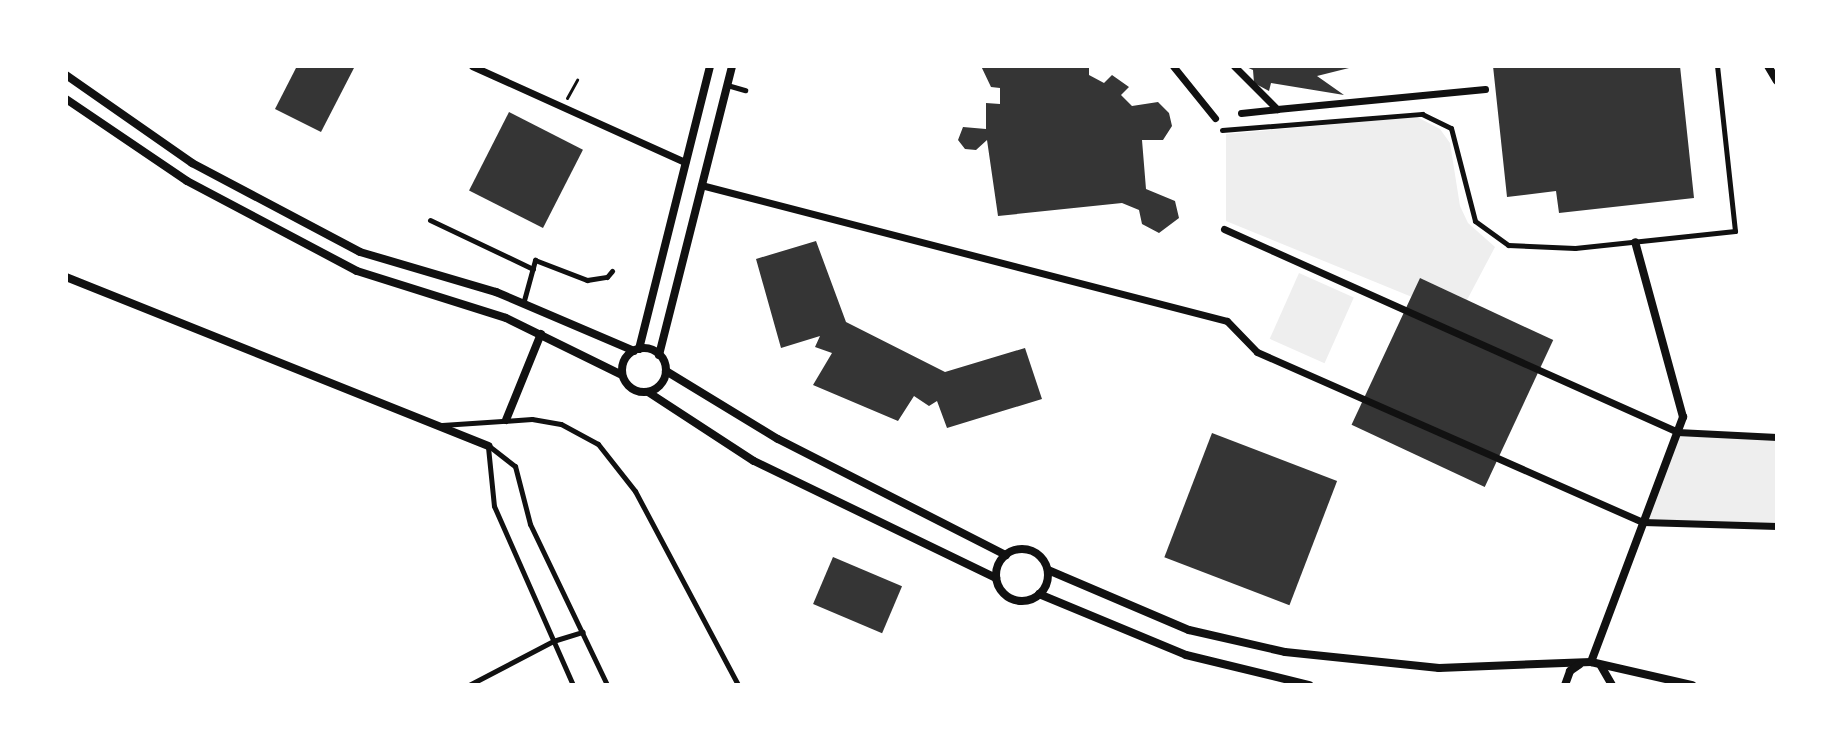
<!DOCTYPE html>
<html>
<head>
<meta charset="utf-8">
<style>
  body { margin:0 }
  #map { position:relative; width:1843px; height:751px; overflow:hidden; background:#fff; font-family:Commissioner,sans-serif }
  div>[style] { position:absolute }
  .green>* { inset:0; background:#eee; transform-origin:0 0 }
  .building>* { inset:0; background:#353535; transform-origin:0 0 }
  .path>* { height:3px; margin:-1.5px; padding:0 1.5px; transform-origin:1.5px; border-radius:1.5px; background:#111 }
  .service>* { height:5px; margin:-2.5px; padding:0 2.5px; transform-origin:2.5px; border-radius:2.5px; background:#111 }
  .pedestrian>* { height:7px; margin:-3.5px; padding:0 3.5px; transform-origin:3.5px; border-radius:3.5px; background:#111 }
  .minor>* { height:8px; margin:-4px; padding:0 4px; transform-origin:4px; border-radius:4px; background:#111 }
  .minor>.ring { margin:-4px; padding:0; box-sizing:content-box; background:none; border:8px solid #111; border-radius:50% }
  span { translate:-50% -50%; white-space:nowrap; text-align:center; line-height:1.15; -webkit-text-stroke:8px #fff; paint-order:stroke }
  .frame { position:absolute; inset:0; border:68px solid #fff; pointer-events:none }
</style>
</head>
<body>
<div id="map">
  <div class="green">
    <div style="clip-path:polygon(1417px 117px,1440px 129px,1450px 143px,1460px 206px,1468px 223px,1495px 247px,1467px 300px,1420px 278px,1412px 297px,1226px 221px,1226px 134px)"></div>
    <div style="left:1299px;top:273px;width:60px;height:72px;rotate:24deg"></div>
    <div style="clip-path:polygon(1677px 432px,1777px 437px,1777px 526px,1643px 522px)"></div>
  </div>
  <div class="building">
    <div style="clip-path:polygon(297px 66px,355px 66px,321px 132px,275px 109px)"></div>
    <div style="clip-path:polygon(981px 66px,1089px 66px,1089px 75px,1104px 83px,1112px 75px,1129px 87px,1121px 95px,1132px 106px,1158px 102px,1169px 113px,1172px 126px,1163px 140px,1142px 140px,1146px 189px,1175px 201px,1179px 218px,1159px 233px,1142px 224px,1139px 210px,1122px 203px,998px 216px,987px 140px,976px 150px,965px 149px,958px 140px,963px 127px,986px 129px,986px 103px,1000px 104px,1000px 88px,991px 87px)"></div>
    <div style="clip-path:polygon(1244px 66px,1357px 66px,1317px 76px,1344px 95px,1271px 83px,1269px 91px,1254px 83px,1253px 70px)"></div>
    <div style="clip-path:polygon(1493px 66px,1680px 66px,1694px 198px,1559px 213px,1556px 191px,1507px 197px)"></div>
    <div style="left:509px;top:112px;width:83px;height:88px;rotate:27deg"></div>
    <div style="clip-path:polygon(816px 241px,846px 322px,945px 372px,1025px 348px,1042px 399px,947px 428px,937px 401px,929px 406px,914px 396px,898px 421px,813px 385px,832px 353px,815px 347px,820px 336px,781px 348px,756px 259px)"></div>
    <div style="left:1420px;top:278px;width:147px;height:162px;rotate:25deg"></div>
    <div style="left:1212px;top:433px;width:134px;height:133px;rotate:21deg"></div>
    <div style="left:833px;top:557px;width:75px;height:51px;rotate:23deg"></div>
  </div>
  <div class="path">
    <div style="left:567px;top:98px;width:21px;rotate:-61deg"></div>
  </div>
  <div class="service">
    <div style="left:727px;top:85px;width:19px;rotate:16deg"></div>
    <div style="left:1222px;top:130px;width:201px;rotate:-4.6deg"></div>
    <div style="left:1422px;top:114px;width:32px;rotate:26deg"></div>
    <div style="left:1451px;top:128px;width:96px;rotate:75.5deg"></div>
    <div style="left:1475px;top:221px;width:41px;rotate:36deg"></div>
    <div style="left:1508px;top:245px;width:67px;rotate:2.6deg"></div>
    <div style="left:1575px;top:248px;width:161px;rotate:-6.1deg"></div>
    <div style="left:1735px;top:231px;width:166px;rotate:-96.2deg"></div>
    <div style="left:430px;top:220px;width:114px;rotate:25.4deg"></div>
    <div style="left:523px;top:304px;width:46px;rotate:-74.7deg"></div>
    <div style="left:535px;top:260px;width:56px;rotate:21deg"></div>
    <div style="left:587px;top:280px;width:20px;rotate:-9deg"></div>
    <div style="left:607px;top:277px;width:8px;rotate:-50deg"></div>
    <div style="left:442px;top:425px;width:90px;rotate:-3.8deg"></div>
    <div style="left:532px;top:419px;width:29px;rotate:10deg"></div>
    <div style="left:561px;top:424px;width:42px;rotate:28.4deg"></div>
    <div style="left:598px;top:444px;width:60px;rotate:51.8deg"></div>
    <div style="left:635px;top:491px;width:220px;rotate:62deg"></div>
    <div style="left:489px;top:446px;width:33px;rotate:38deg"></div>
    <div style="left:515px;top:466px;width:60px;rotate:75.5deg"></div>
    <div style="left:530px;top:524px;width:178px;rotate:64.4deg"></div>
    <div style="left:488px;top:447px;width:59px;rotate:84.2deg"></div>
    <div style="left:494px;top:506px;width:196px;rotate:66.2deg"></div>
    <div style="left:469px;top:685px;width:95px;rotate:-27.6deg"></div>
    <div style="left:553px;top:641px;width:31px;rotate:-17deg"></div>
  </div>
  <div class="pedestrian">
    <div style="left:472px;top:66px;width:234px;rotate:24.3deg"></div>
    <div style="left:1173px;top:66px;width:67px;rotate:51.1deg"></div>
    <div style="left:1234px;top:66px;width:61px;rotate:45deg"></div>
    <div style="left:1277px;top:109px;width:209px;rotate:-5.5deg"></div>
    <div style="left:1241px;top:113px;width:36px;rotate:-6deg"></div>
    <div style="left:701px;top:185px;width:543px;rotate:14.5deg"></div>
    <div style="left:1227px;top:321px;width:43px;rotate:45.9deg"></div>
    <div style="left:1257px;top:352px;width:422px;rotate:23.8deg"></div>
    <div style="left:1643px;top:522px;width:134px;rotate:1.7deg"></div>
    <div style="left:1224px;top:229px;width:496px;rotate:24.1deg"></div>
    <div style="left:1677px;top:432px;width:100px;rotate:2.9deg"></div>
  </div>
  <div class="minor">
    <div style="left:1768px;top:66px;width:17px;rotate:59deg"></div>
    <div style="left:66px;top:75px;width:154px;rotate:34.9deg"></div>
    <div style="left:192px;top:163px;width:190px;rotate:27.9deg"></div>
    <div style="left:360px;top:252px;width:142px;rotate:16.4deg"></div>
    <div style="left:496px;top:292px;width:150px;rotate:23.1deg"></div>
    <div style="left:66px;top:99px;width:146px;rotate:34.1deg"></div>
    <div style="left:187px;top:181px;width:192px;rotate:27.9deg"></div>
    <div style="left:357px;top:271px;width:156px;rotate:17.5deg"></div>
    <div style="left:506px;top:318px;width:129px;rotate:26.2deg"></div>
    <div style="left:66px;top:277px;width:455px;rotate:21.8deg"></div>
    <div class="ring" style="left:622px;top:348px;width:36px;height:36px"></div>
    <div style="left:639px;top:349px;width:292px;rotate:-75.9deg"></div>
    <div style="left:659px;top:355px;width:298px;rotate:-75.8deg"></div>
    <div style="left:666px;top:371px;width:131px;rotate:31.3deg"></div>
    <div style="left:778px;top:439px;width:256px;rotate:27deg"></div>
    <div style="left:648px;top:392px;width:126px;rotate:33.1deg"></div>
    <div style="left:754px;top:461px;width:269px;rotate:25.8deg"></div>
    <div style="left:506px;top:420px;width:93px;rotate:-67.9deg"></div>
    <div class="ring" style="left:996px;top:549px;width:44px;height:44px"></div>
    <div style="left:1048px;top:570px;width:153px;rotate:23.1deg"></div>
    <div style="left:1189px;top:630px;width:98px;rotate:12.9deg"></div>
    <div style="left:1285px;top:652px;width:155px;rotate:5.9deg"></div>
    <div style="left:1439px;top:668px;width:152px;rotate:-2.3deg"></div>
    <div style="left:1591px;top:662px;width:104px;rotate:12.8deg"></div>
    <div style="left:1039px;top:594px;width:159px;rotate:22.5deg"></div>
    <div style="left:1186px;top:655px;width:127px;rotate:13.7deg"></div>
    <div style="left:1591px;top:662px;width:262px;rotate:-69.4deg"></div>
    <div style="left:1683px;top:417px;width:181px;rotate:-105.3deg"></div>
    <div style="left:1601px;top:666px;width:22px;rotate:60deg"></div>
    <div style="left:1565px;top:685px;width:15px;rotate:-70deg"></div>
    <div style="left:1570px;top:671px;width:12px;rotate:-35deg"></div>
  </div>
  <div class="frame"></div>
</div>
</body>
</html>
